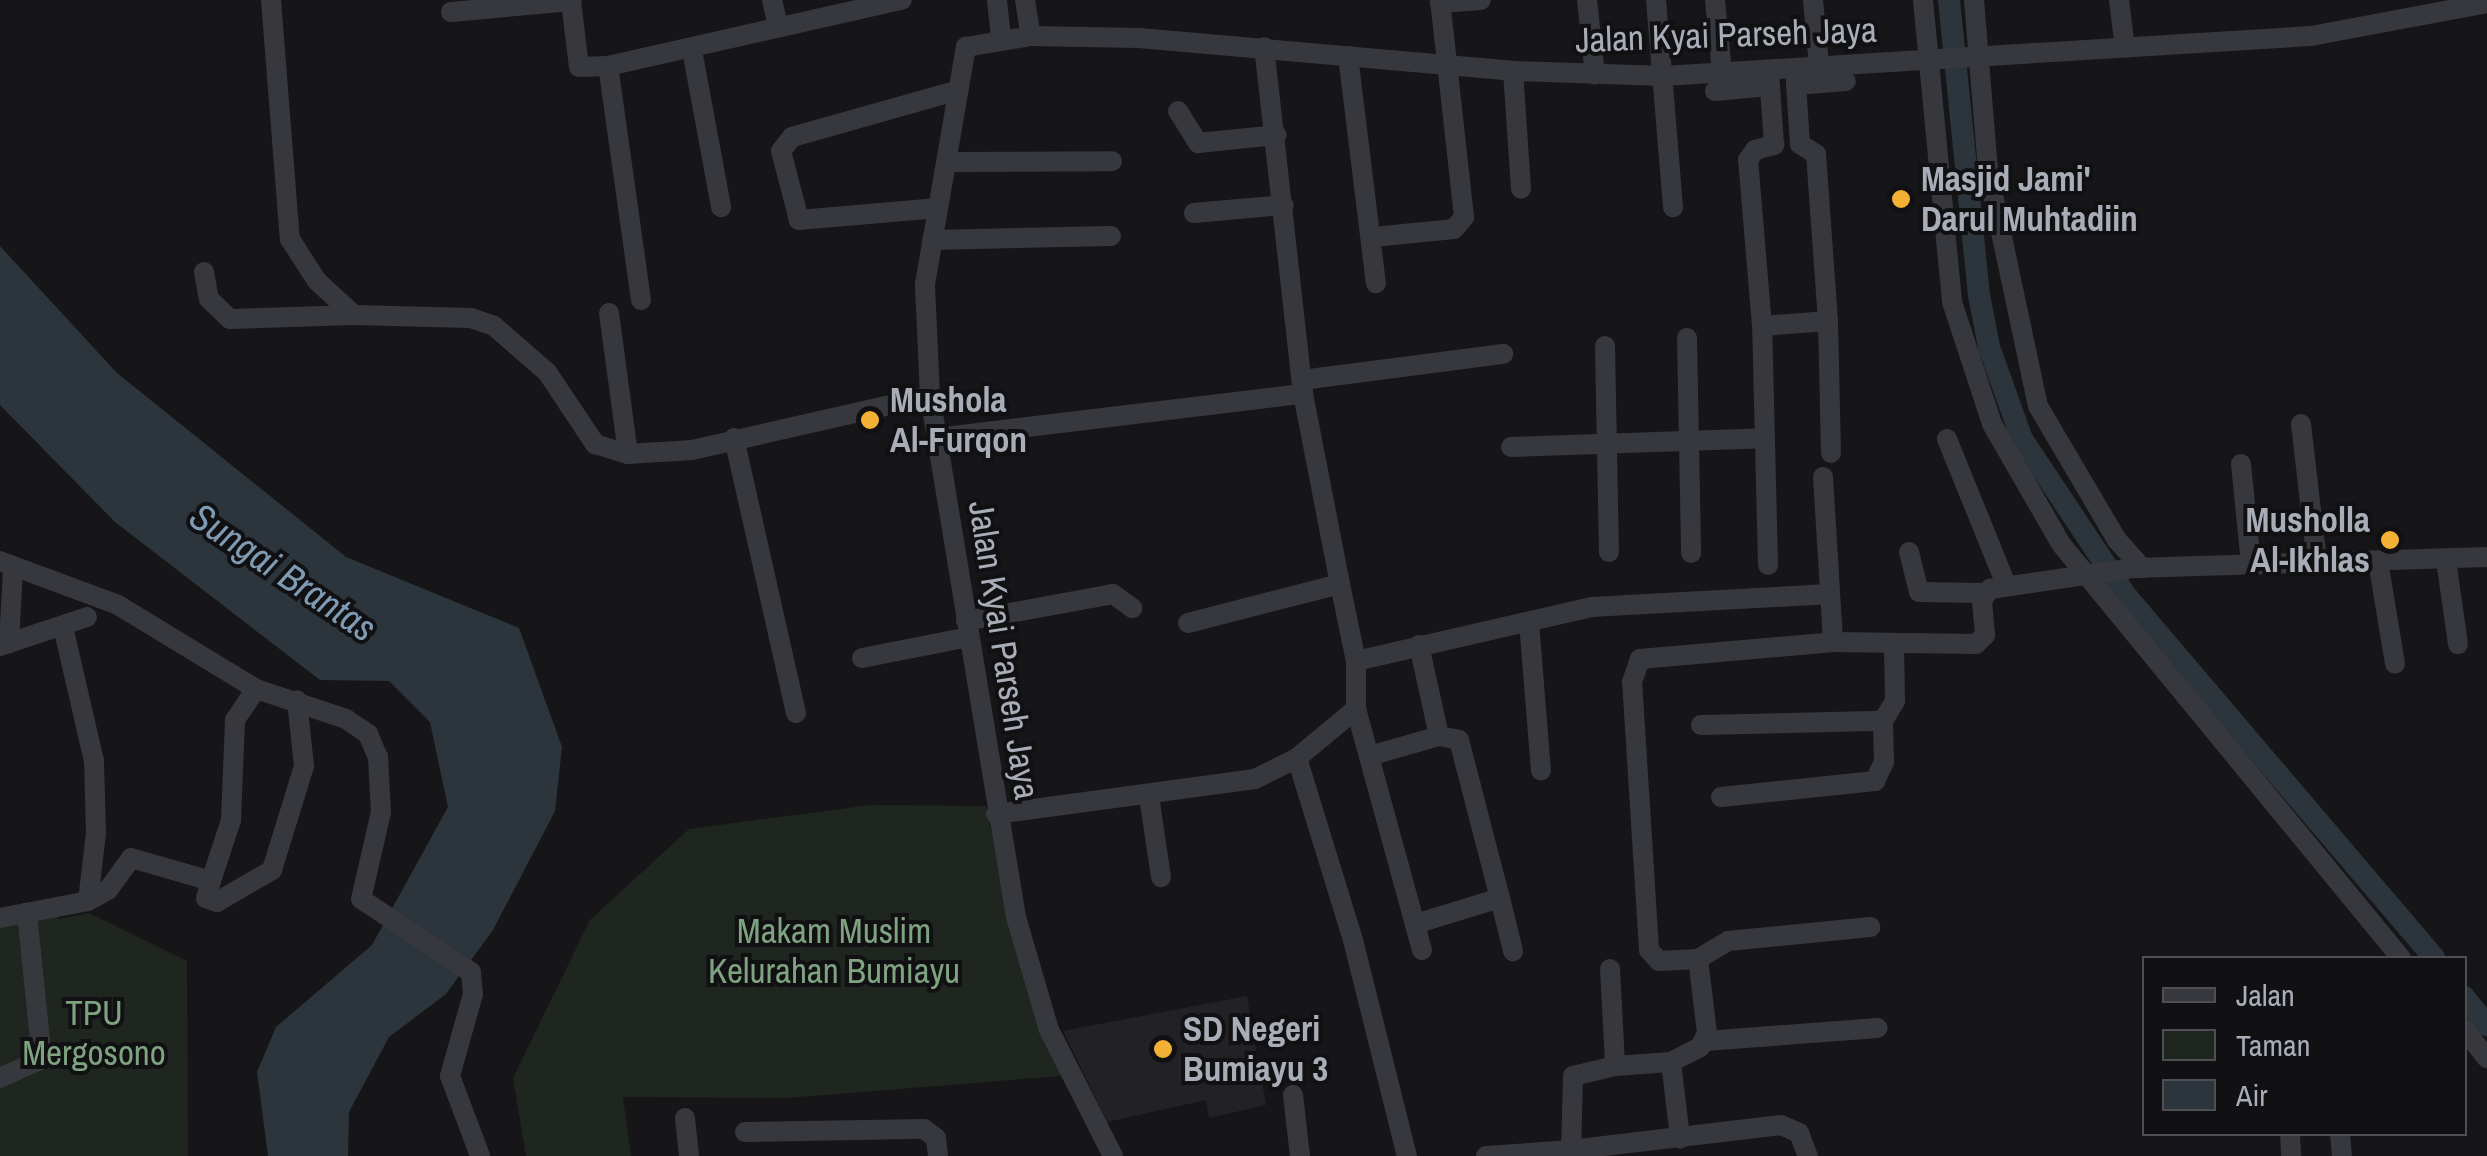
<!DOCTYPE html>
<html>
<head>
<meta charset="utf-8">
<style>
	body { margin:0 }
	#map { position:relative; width:2487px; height:1156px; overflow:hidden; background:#161618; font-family:"Archivo Narrow",sans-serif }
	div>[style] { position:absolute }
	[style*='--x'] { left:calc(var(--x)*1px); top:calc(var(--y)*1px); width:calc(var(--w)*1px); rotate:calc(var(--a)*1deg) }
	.built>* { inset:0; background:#222225 }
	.green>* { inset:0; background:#1e261f }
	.water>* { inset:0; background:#2c353c }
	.canal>* { height:22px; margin:-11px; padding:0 11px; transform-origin:11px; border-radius:11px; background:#2c353c }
	.minor>* { height:20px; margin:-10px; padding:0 10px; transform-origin:10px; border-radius:10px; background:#37383d }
	.dots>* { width:28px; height:28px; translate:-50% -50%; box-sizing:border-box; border:5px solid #111113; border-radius:50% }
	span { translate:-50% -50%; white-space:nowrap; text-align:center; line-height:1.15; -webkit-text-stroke:8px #111113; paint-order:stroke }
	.street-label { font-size:35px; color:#a8adb8 }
	.poi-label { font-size:35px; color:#a8adb8; font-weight:700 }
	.left { translate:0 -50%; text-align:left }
	.right { translate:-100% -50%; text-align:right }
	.park-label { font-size:35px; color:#7fa381 }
	.water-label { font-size:38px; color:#7f9bb3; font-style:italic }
	.legend { position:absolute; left:2142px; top:956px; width:325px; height:180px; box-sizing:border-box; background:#111113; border:2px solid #4d4f55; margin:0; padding:12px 18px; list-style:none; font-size:30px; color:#a8adb8 }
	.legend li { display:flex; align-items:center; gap:20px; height:50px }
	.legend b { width:50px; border:2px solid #4d4f55 }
</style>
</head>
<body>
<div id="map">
	<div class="built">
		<i style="clip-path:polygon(1247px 996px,1266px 1105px,1209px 1118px,1206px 1100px,1107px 1122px,1063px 1031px)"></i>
	</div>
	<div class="green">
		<i style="clip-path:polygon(871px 805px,986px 806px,1009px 918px,1061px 1076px,787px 1098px,623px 1097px,631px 1156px,526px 1156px,513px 1078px,590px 920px,689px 829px)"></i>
		<i style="clip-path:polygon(55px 911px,58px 919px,89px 913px,187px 961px,188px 1156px,0 1156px,0 926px)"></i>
	</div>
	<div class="water">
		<i style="clip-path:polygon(0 246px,117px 373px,346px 557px,519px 628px,562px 747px,555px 811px,493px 930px,446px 994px,389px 1037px,349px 1112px,348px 1156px,268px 1156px,257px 1072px,276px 1027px,372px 945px,448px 807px,430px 722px,389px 681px,320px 680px,115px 522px,0 405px)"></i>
	</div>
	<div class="canal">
		<i style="--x:1949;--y:0;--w:297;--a:84.2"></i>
		<i style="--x:1979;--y:295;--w:53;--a:79.1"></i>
		<i style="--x:1989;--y:347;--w:98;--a:70.3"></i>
		<i style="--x:2022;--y:439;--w:190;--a:56.4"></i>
		<i style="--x:2127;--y:597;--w:474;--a:49.6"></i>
		<i style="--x:2464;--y:997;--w:36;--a:51"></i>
	</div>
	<div class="minor">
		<i style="--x:271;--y:0;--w:240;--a:85.5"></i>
		<i style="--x:290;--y:239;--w:50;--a:57.3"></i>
		<i style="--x:317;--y:281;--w:50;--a:42.6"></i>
		<i style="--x:354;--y:315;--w:117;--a:1.5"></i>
		<i style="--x:471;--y:318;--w:24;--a:19"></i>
		<i style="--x:494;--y:326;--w:70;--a:41"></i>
		<i style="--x:547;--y:372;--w:87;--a:56.3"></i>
		<i style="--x:595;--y:444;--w:34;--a:17"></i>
		<i style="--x:628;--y:454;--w:64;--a:-3.6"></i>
		<i style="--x:692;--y:450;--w:244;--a:-12.8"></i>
		<i style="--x:772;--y:0;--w:28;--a:77"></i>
		<i style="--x:997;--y:0;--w:39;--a:84"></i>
		<i style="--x:1025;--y:0;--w:36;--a:81"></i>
		<i style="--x:1587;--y:0;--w:75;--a:83.9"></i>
		<i style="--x:1656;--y:0;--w:208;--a:85.3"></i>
		<i style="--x:1715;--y:0;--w:71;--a:84.4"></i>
		<i style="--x:1813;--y:0;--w:66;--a:84.8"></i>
		<i style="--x:1923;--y:0;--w:303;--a:84.5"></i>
		<i style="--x:1952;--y:302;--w:128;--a:71.8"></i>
		<i style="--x:1992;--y:424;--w:138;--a:60.1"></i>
		<i style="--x:2061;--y:544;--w:536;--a:50.61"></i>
		<i style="--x:1974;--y:0;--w:172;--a:85.3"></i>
		<i style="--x:1988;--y:171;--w:240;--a:78"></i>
		<i style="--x:2038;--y:406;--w:156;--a:59.5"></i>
		<i style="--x:2117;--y:540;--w:38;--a:48"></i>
		<i style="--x:2119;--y:0;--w:48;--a:82.9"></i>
		<i style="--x:1440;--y:3;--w:41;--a:-4.2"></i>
		<i style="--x:451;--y:12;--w:121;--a:-5.2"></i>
		<i style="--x:571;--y:1;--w:66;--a:83.1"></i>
		<i style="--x:579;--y:67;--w:29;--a:-2"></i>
		<i style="--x:692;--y:50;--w:160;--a:79.5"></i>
		<i style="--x:1348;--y:56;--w:229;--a:83"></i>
		<i style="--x:1513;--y:71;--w:118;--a:86.1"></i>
		<i style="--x:1796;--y:85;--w:50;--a:-4.6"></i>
		<i style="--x:1715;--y:91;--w:55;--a:-5.2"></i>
		<i style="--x:1178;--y:111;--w:38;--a:58"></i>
		<i style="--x:1198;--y:143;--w:79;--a:-5.8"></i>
		<i style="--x:947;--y:162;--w:165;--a:-0.3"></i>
		<i style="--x:938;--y:208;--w:140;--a:175.1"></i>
		<i style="--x:799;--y:220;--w:71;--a:-104.6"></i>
		<i style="--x:781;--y:151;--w:18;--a:-52"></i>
		<i style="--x:792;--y:137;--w:170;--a:-15.7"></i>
		<i style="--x:1194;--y:213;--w:90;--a:-5.1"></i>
		<i style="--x:1374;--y:237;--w:80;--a:-5.7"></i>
		<i style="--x:1454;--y:229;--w:16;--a:-50"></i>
		<i style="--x:1464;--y:217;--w:218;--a:-96.3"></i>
		<i style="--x:932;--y:240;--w:179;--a:-1.3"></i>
		<i style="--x:204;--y:272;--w:27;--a:80"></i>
		<i style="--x:209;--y:299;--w:29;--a:44"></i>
		<i style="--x:230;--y:319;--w:124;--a:-1.8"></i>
		<i style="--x:641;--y:300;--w:236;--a:-98"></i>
		<i style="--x:608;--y:66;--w:301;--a:-12.7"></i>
		<i style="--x:609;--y:313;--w:142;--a:82.3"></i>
		<i style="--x:1828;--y:321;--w:132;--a:88.7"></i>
		<i style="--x:1762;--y:326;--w:66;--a:-4.3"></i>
		<i style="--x:1828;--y:321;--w:167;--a:-94.1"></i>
		<i style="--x:1816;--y:154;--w:19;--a:-148"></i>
		<i style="--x:1800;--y:144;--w:76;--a:-93.8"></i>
		<i style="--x:1687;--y:338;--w:215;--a:88.9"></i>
		<i style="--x:1605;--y:346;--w:206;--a:88.9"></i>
		<i style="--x:1302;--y:380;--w:203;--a:-7.4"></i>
		<i style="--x:2301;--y:424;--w:140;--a:83.4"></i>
		<i style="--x:734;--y:438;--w:282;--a:77.3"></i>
		<i style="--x:937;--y:438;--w:369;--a:-6.9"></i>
		<i style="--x:1947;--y:439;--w:157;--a:67.9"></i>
		<i style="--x:1511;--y:447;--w:254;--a:-2"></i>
		<i style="--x:2241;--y:464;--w:101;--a:84.3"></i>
		<i style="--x:1823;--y:477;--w:165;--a:86.5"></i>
		<i style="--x:1909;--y:552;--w:41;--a:76"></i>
		<i style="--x:1919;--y:592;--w:66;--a:0.9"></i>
		<i style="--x:2446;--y:560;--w:85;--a:81.9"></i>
		<i style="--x:0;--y:561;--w:126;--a:20.4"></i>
		<i style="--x:118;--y:605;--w:162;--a:31.3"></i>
		<i style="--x:256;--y:689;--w:95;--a:18.4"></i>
		<i style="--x:346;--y:719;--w:27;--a:34"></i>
		<i style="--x:368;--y:734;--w:25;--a:67"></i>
		<i style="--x:378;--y:757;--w:55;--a:86.9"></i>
		<i style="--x:381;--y:812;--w:89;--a:102.9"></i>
		<i style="--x:361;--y:899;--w:132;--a:33.6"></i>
		<i style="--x:471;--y:972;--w:22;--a:85"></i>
		<i style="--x:473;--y:994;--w:85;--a:105.7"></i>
		<i style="--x:450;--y:1076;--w:85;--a:69.4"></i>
		<i style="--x:2378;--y:561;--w:104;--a:80.6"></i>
		<i style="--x:1768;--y:565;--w:239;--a:-91.4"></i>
		<i style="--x:1762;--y:326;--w:167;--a:-94.8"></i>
		<i style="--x:1748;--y:160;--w:12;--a:-55"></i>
		<i style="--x:1755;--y:150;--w:20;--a:-15"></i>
		<i style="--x:1774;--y:145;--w:74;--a:-93.9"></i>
		<i style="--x:1340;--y:584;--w:79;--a:78.3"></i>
		<i style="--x:1356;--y:661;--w:48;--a:90"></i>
		<i style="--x:966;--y:621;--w:149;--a:-10.4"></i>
		<i style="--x:1113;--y:594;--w:24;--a:36"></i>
		<i style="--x:1529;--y:622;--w:149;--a:85.4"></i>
		<i style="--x:1188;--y:623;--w:157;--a:-14.4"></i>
		<i style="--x:1340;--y:584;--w:194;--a:-101"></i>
		<i style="--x:1303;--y:394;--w:349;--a:-96.4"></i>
		<i style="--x:9;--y:643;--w:82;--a:-18.4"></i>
		<i style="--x:1419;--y:645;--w:93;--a:77.6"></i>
		<i style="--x:0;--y:646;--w:9;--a:-18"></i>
		<i style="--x:9;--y:643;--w:74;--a:-86.9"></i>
		<i style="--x:862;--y:658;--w:109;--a:-11.1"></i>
		<i style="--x:1356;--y:661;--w:241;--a:-12.9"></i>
		<i style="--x:1591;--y:607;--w:239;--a:-3.1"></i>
		<i style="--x:1701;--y:725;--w:182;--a:-1.3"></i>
		<i style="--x:1883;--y:721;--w:23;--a:-59"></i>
		<i style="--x:1895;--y:701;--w:56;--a:-91"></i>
		<i style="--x:1369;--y:756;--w:73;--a:-15.9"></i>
		<i style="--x:1439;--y:736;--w:20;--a:11"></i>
		<i style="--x:1459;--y:740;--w:163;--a:75.5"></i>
		<i style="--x:1297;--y:758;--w:190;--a:72.9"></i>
		<i style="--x:1353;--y:940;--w:223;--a:76"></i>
		<i style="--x:1149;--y:796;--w:82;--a:81.6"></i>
		<i style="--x:1721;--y:797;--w:155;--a:-5.9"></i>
		<i style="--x:1875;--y:781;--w:21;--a:-65"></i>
		<i style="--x:1884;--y:762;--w:41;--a:-91.4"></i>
		<i style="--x:996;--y:814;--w:261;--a:-7.7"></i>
		<i style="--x:1255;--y:779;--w:47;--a:-26.6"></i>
		<i style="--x:1297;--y:758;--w:77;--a:-39.7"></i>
		<i style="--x:1356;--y:709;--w:250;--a:74.7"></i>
		<i style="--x:211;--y:881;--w:18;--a:106"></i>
		<i style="--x:206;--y:898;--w:12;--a:20"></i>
		<i style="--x:217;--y:902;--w:64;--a:-30.2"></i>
		<i style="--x:272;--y:870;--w:109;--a:-72.9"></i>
		<i style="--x:304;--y:766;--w:66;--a:-96.1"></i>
		<i style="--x:88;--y:901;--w:23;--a:-29"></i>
		<i style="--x:108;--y:890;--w:39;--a:-54"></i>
		<i style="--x:131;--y:858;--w:83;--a:16"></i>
		<i style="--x:211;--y:881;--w:64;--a:-71.8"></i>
		<i style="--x:231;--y:820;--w:100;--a:-87.7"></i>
		<i style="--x:235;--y:720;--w:37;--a:-56"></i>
		<i style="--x:0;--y:918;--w:90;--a:-10.9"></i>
		<i style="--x:88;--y:901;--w:68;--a:-83.3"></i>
		<i style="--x:96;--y:833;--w:72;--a:-91.6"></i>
		<i style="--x:94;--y:761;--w:138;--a:-103"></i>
		<i style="--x:1415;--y:924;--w:89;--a:-17"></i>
		<i style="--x:1500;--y:898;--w:55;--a:76.2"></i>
		<i style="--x:1698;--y:959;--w:35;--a:-31"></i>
		<i style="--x:1728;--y:941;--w:143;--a:-5.6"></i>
		<i style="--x:1610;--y:969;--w:97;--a:87"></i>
		<i style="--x:1615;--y:1066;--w:43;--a:166.6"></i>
		<i style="--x:1573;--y:1076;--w:74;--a:91.5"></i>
		<i style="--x:1571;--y:1150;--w:211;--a:-6.8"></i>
		<i style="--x:1781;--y:1125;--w:20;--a:24"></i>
		<i style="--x:1799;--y:1133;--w:25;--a:69"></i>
		<i style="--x:2464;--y:1029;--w:37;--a:52"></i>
		<i style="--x:1705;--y:1041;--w:173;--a:-4.3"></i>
		<i style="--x:1671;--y:1062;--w:33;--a:-27"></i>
		<i style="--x:1700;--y:1047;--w:16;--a:-63"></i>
		<i style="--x:1707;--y:1033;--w:75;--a:-96.9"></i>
		<i style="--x:1698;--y:959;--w:39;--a:177"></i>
		<i style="--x:1659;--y:961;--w:15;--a:-132"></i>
		<i style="--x:1649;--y:950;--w:269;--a:-93.6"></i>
		<i style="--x:1632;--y:682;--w:24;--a:-71"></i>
		<i style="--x:1640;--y:659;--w:194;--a:-5"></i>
		<i style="--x:1833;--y:642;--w:143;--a:0.8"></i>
		<i style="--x:1976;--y:644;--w:13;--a:-45"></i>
		<i style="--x:1985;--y:635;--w:35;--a:-95"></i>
		<i style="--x:1982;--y:600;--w:14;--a:-54"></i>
		<i style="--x:1990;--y:589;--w:146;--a:-8.3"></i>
		<i style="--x:2134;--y:568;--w:353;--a:-1.8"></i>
		<i style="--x:1615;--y:1066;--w:56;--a:-4.1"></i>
		<i style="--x:1671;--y:1062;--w:77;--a:83.2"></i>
		<i style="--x:0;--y:1078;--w:46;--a:-24.3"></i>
		<i style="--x:42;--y:1059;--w:147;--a:-95.9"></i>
		<i style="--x:1293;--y:1095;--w:61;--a:83.5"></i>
		<i style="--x:685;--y:1118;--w:38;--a:84"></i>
		<i style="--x:745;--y:1132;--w:179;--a:-1"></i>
		<i style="--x:924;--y:1129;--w:15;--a:37"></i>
		<i style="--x:936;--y:1138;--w:18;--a:84"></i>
		<i style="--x:2290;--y:1134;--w:22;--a:87"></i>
		<i style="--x:2340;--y:1134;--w:22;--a:85"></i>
		<i style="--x:1113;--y:1156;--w:141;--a:-116.9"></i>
		<i style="--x:1049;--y:1030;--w:118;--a:-106.3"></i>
		<i style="--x:1016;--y:917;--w:528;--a:-99.37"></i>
		<i style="--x:930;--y:396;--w:112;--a:-92.6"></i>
		<i style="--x:925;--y:284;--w:241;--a:-80.2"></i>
		<i style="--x:966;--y:47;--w:66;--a:-9.6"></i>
		<i style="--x:1031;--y:36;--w:108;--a:1.1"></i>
		<i style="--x:1139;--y:38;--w:375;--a:5"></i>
		<i style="--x:1513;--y:71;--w:151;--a:1.9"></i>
		<i style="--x:1664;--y:76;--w:648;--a:-3.54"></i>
		<i style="--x:2311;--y:36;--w:179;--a:-10.6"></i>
		<i style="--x:1486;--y:1156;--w:85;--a:-4"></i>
	</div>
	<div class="dots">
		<i style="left:1901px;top:199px;background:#f2b134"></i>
		<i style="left:870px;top:420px;background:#f2b134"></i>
		<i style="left:2390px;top:540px;background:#f2b134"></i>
		<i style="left:1163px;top:1049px;background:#f2b134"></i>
	</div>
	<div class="street-label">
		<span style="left:1726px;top:35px;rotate:-2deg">Jalan Kyai Parseh Jaya</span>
		<span style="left:1004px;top:650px;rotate:81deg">Jalan Kyai Parseh Jaya</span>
	</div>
	<div class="poi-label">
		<span class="left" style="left:1921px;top:199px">Masjid Jami'<br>Darul Muhtadiin</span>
		<span class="left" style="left:890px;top:420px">Mushola<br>Al-Furqon</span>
		<span class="right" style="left:2370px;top:540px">Musholla<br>Al-Ikhlas</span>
		<span class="left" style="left:1183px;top:1049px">SD Negeri<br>Bumiayu 3</span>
	</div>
	<div class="park-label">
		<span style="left:834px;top:951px">Makam Muslim<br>Kelurahan Bumiayu</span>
		<span style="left:94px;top:1033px">TPU<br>Mergosono</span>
	</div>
	<div class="water-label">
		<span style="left:283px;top:572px;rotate:34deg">Sungai Brantas</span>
	</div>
	<ul class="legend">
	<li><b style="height:12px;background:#37383d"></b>Jalan</li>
	<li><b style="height:28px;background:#1e261f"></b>Taman</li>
	<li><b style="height:28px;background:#2c353c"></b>Air</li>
	</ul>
</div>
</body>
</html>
